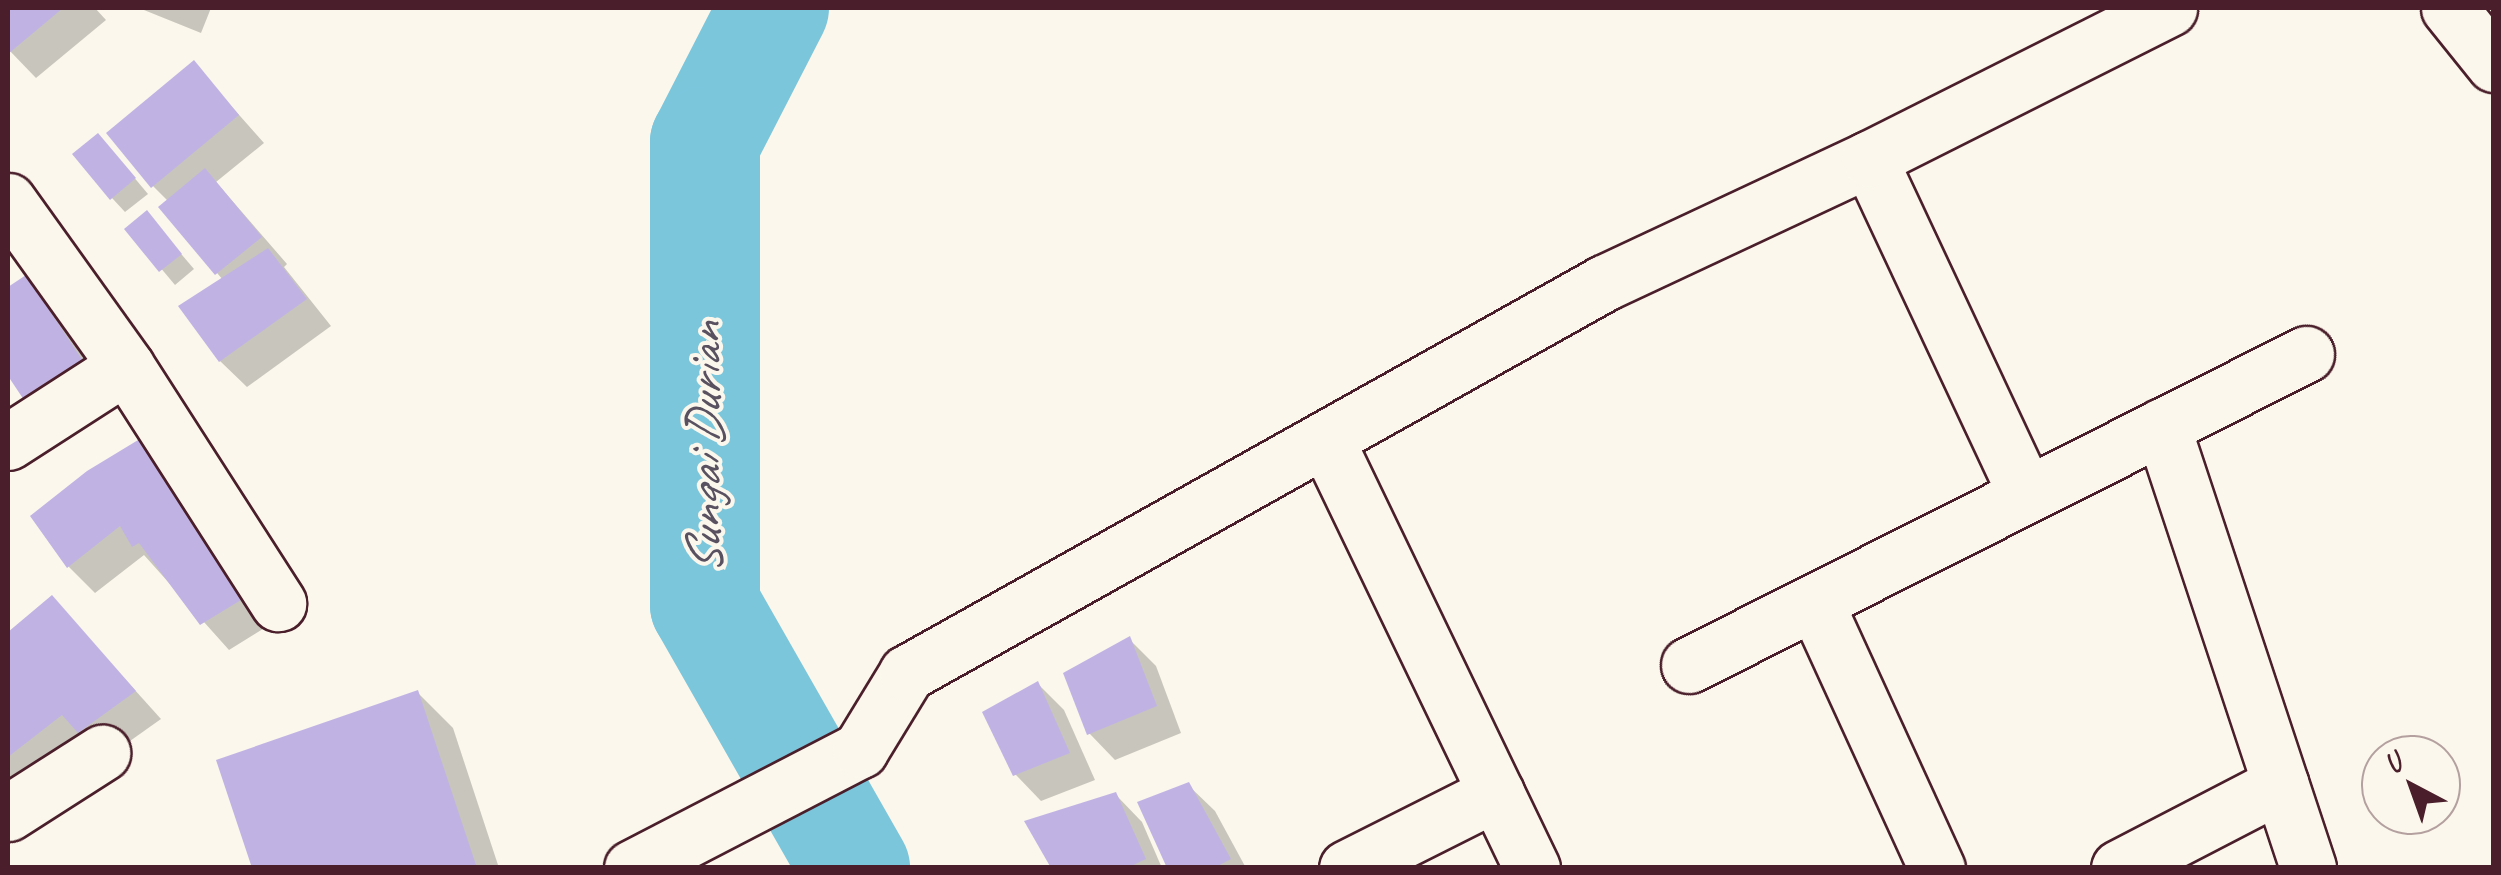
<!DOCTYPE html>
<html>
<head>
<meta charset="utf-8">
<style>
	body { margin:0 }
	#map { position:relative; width:2501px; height:875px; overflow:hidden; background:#fbf7ec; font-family:Caveat,sans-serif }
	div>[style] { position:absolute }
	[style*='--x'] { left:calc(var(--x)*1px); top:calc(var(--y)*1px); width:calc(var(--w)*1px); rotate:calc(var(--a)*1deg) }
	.shadow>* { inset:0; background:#0003 }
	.river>* { height:110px; margin:-55px; padding:0 55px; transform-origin:55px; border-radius:55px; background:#7cc6dc }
	.building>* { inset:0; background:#c0b3e4 }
	.roads { filter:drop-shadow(2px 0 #4a1f2b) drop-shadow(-2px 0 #4a1f2b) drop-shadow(0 2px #4a1f2b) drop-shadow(0 -2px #4a1f2b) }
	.minor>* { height:55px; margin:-27.5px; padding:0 27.5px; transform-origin:27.5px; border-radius:27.5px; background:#fbf7ec }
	span { translate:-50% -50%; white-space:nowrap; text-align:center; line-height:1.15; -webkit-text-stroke:8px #fbf7ec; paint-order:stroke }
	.water-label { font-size:52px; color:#595160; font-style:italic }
	.frame { position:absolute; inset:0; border:10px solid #4a1f2b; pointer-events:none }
	.north { position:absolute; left:2361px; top:735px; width:100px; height:100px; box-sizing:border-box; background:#fbf7ec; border:2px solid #b4a19f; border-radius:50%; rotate:319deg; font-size:28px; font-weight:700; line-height:40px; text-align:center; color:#4a1f2b }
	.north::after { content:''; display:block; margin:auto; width:35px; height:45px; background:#4a1f2b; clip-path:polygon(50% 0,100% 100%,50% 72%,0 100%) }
</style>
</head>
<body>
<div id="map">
	<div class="shadow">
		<i style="clip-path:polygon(8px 8px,95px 8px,106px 20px,36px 78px,8px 49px)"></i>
		<i style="clip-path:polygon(139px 8px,211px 8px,201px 33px)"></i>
		<i style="clip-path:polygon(194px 64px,264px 143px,216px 182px,287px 264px,284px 267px,331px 326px,247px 387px,220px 361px,223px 280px,161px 207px,168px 201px,153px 186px)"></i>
		<i style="clip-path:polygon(111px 150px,148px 194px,125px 212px,112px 198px)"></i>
		<i style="clip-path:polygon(147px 214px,194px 269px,175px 285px,128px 229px)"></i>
		<i style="clip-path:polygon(26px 278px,52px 305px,111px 394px,29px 404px,8px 371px,8px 290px)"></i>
		<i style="clip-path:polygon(33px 516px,204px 516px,279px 619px,229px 650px,144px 555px,95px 593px,69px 567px)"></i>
		<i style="clip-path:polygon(52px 598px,161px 719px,106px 758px,8px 801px,8px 636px)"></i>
		<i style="clip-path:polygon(1129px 639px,1156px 666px,1181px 733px,1115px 760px,1089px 733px)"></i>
		<i style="clip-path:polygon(1038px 684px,1064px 710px,1095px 780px,1041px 801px,1015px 774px)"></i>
		<i style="clip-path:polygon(418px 693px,453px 728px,499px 868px,255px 868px)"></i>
		<i style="clip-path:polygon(1188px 785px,1215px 811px,1246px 868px,1170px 868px)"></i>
		<i style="clip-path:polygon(1116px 795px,1142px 822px,1162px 868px,1053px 868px)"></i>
	</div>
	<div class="river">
		<i style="--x:774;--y:8;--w:151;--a:117.2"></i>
		<i style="--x:705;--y:142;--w:463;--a:90"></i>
		<i style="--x:705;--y:605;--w:303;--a:60.3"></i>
	</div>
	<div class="building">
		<i style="clip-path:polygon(8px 8px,63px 8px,8px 54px)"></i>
		<i style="clip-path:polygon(194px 60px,239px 115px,151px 188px,106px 133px)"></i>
		<i style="clip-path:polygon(98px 133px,136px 178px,110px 200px,72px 154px)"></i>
		<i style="clip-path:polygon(205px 168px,262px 237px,215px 275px,158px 207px)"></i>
		<i style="clip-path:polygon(147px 210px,182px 254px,159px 272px,124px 229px)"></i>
		<i style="clip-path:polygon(268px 248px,307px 299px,219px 362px,178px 306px)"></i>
		<i style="clip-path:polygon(26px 275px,87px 367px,28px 406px,8px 376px,8px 287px)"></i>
		<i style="clip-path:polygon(148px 434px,254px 592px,200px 625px,139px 543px,132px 547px,120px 526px,67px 568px,30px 516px,87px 471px)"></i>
		<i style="clip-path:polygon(52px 595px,136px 691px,78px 733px,62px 715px,8px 757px,8px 632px)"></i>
		<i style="clip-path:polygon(1130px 636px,1157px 706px,1087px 735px,1063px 673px)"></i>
		<i style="clip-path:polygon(1038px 681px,1070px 753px,1013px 776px,982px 712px)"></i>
		<i style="clip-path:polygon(418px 690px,477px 868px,252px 868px,216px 760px)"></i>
		<i style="clip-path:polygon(1189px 782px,1231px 859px,1214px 868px,1167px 868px,1137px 802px)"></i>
		<i style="clip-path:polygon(1116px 792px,1146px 859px,1127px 868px,1051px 868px,1024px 821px)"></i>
	</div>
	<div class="roads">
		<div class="minor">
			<i style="--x:2449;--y:8;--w:72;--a:51.2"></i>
			<i style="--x:1869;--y:159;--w:370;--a:64.9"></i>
			<i style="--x:8;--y:201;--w:203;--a:54.4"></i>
			<i style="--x:126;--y:366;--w:282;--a:57.3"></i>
			<i style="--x:2162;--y:426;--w:465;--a:71.7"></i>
			<i style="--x:8;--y:442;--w:140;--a:-32.8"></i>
			<i style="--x:1327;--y:442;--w:473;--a:64.3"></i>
			<i style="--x:1815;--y:602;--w:293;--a:65.4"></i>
			<i style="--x:1689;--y:665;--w:691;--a:-26.75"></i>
			<i style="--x:8;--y:813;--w:112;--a:-32.6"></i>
			<i style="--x:632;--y:868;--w:257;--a:-27.4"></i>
			<i style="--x:860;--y:750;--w:90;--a:-58.6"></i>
			<i style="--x:907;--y:673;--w:799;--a:-29.23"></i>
			<i style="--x:1604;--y:283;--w:293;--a:-25.1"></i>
			<i style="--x:1869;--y:159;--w:336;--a:-26.7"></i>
			<i style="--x:1347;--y:868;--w:167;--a:-26.7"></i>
			<i style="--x:2119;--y:868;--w:182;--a:-27.4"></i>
		</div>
	</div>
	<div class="water-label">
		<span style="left:705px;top:449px;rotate:-90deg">Sungai Durian</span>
	</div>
	<div class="frame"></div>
	<div class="north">U</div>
</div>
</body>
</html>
